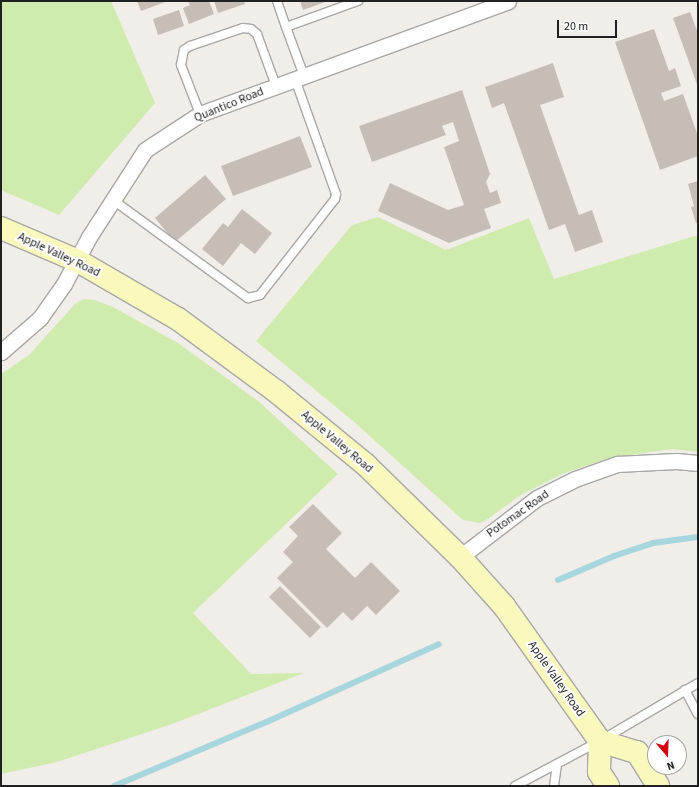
<!DOCTYPE html>
<html>
<head>
<meta charset="utf-8">
<style>
	body { margin:0 }
	#map { position:relative; width:699px; height:787px; overflow:hidden; background:#f1ede8; font-family:"Source Sans 3",sans-serif }
	div>[style] { position:absolute }
	[style*='--x'] { left:calc(var(--x)*1px); top:calc(var(--y)*1px); width:calc(var(--w)*1px); rotate:calc(var(--a)*1deg) }
	.grass>* { inset:0; background:#d0ebae }
	.stream>* { height:6px; margin:-3px; padding:0 3px; transform-origin:3px; border-radius:3px; background:#a8d6de }
	.building>* { inset:0; background:#c6bdb7 }
	.roads { filter:drop-shadow(1px 0 #a8a8a8) drop-shadow(-1px 0 #a8a8a8) drop-shadow(0 1px #a8a8a8) drop-shadow(0 -1px #a8a8a8) }
	.lane>* { height:8px; margin:-4px; padding:0 4px; transform-origin:4px; border-radius:4px; background:#fff }
	.street>* { height:15px; margin:-7.5px; padding:0 7.5px; transform-origin:7.5px; border-radius:7.5px; background:#fff }
	.secondary>* { height:22px; margin:-11px; padding:0 11px; transform-origin:11px; border-radius:11px; background:#faf9bd }
	span { translate:-50% -50%; white-space:nowrap; text-align:center; line-height:1.15; -webkit-text-stroke:4px #fff; paint-order:stroke }
	.street-label { font-size:12px; color:#212121 }
	.frame { position:absolute; inset:0; border:2px solid #212121; pointer-events:none }
	.north { position:absolute; left:647px; top:735px; width:40px; height:40px; box-sizing:border-box; background:#fff; border:1px solid #a6a6a6; border-radius:50%; rotate:161deg; font-size:11px; font-weight:700; line-height:16px; text-align:center; color:#212121 }
	.north::after { content:''; display:block; margin:auto; width:14px; height:18px; background:#d2000f; clip-path:polygon(50% 0,100% 100%,50% 72%,0 100%) }
	.scale { position:absolute; left:557px; top:20px; width:60px; height:18px; box-sizing:border-box; border:2px solid #212121; border-top:0; padding-left:5px; font-size:12px; line-height:14px; white-space:nowrap; color:#212121; -webkit-text-stroke:3px #fff; paint-order:stroke }
</style>
</head>
<body>
<div id="map">
	<div class="grass">
		<i style="clip-path:polygon(1px 1px,111px 1px,155px 103px,59px 215px,1px 190px)"></i>
		<i style="clip-path:polygon(378px 217px,446px 250px,529px 218px,554px 279px,698px 235px,698px 452px,672px 449px,609px 458px,562px 474px,519px 496px,488px 519px,480px 523px,463px 520px,353px 421px,256px 341px,352px 225px)"></i>
		<i style="clip-path:polygon(83px 299px,95px 300px,113px 307px,178px 343px,258px 401px,338px 474px,193px 613px,251px 674px,304px 673px,172px 724px,57px 762px,1px 774px,1px 374px,29px 355px,75px 304px)"></i>
	</div>
	<div class="stream">
		<i style="--x:558;--y:580;--w:61;--a:-23.2"></i>
		<i style="--x:614;--y:556;--w:41;--a:-18.4"></i>
		<i style="--x:653;--y:543;--w:45;--a:-7.6"></i>
		<i style="--x:114;--y:786;--w:170;--a:-22.8"></i>
		<i style="--x:271;--y:720;--w:184;--a:-24.3"></i>
	</div>
	<div class="building">
		<i style="clip-path:polygon(137px 1px,168px 1px,141px 11px)"></i>
		<i style="clip-path:polygon(188px 1px,209px 1px,214px 14px,189px 24px,183px 8px,190px 5px)"></i>
		<i style="clip-path:polygon(214px 1px,244px 1px,245px 4px,218px 13px)"></i>
		<i style="clip-path:polygon(300px 1px,328px 1px,303px 10px)"></i>
		<i style="clip-path:polygon(179px 10px,184px 26px,158px 35px,153px 19px)"></i>
		<i style="clip-path:polygon(690px 12px,698px 33px,698px 87px,673px 18px)"></i>
		<i style="clip-path:polygon(654px 29px,669px 71px,675px 68px,681px 86px,661px 93px,664px 101px,683px 94px,698px 136px,698px 156px,660px 170px,615px 42px)"></i>
		<i style="clip-path:polygon(553px 63px,564px 97px,540px 105px,579px 215px,592px 210px,603px 242px,575px 252px,565px 224px,549px 230px,504px 103px,492px 108px,485px 87px)"></i>
		<i style="clip-path:polygon(462px 90px,490px 174px,486px 182px,490px 193px,497px 190px,501px 203px,484px 209px,491px 228px,449px 243px,378px 211px,390px 183px,448px 210px,464px 205px,444px 147px,459px 141px,453px 122px,442px 126px,446px 135px,372px 162px,359px 126px)"></i>
		<i style="clip-path:polygon(300px 136px,312px 167px,233px 196px,221px 166px)"></i>
		<i style="clip-path:polygon(205px 175px,226px 199px,175px 242px,155px 218px)"></i>
		<i style="clip-path:polygon(698px 181px,698px 223px,696px 223px,691px 207px,694px 206px,688px 184px)"></i>
		<i style="clip-path:polygon(242px 209px,272px 233px,255px 254px,241px 243px,223px 266px,202px 249px,223px 223px,228px 227px)"></i>
		<i style="clip-path:polygon(313px 504px,342px 533px,326px 549px,355px 578px,371px 562px,400px 591px,376px 615px,367px 606px,352px 621px,343px 612px,327px 628px,277px 578px,293px 562px,283px 552px,298px 536px,289px 527px)"></i>
		<i style="clip-path:polygon(280px 586px,321px 627px,310px 638px,269px 597px)"></i>
	</div>
	<div class="roads">
		<div class="lane">
			<i style="--x:277;--y:1;--w:28;--a:71"></i>
			<i style="--x:304;--y:76;--w:52;--a:-110.2"></i>
			<i style="--x:286;--y:27;--w:77;--a:-19.9"></i>
			<i style="--x:200;--y:114;--w:53;--a:-111.2"></i>
			<i style="--x:181;--y:65;--w:15;--a:-79"></i>
			<i style="--x:184;--y:50;--w:7;--a:-34"></i>
			<i style="--x:190;--y:46;--w:56;--a:-18.8"></i>
			<i style="--x:243;--y:28;--w:8;--a:7"></i>
			<i style="--x:251;--y:29;--w:8;--a:40"></i>
			<i style="--x:257;--y:34;--w:55;--a:69.9"></i>
			<i style="--x:113;--y:200;--w:167;--a:36"></i>
			<i style="--x:248;--y:298;--w:12;--a:-14"></i>
			<i style="--x:260;--y:295;--w:122;--a:-52"></i>
			<i style="--x:335;--y:199;--w:5;--a:-79"></i>
			<i style="--x:336;--y:194;--w:122;--a:-109.6"></i>
			<i style="--x:685;--y:690;--w:27;--a:62"></i>
			<i style="--x:515;--y:786;--w:96;--a:-27.9"></i>
			<i style="--x:600;--y:741;--w:114;--a:-30.6"></i>
			<i style="--x:554;--y:786;--w:22;--a:-82"></i>
		</div>
		<div class="street">
			<i style="--x:1;--y:352;--w:52;--a:-41.1"></i>
			<i style="--x:40;--y:318;--w:42;--a:-54.8"></i>
			<i style="--x:64;--y:284;--w:53;--a:-62"></i>
			<i style="--x:89;--y:237;--w:103;--a:-57.2"></i>
			<i style="--x:145;--y:150;--w:66;--a:-33.2"></i>
			<i style="--x:200;--y:114;--w:328;--a:-20.1"></i>
			<i style="--x:460;--y:557;--w:97;--a:-37.5"></i>
			<i style="--x:537;--y:498;--w:42;--a:-26.6"></i>
			<i style="--x:575;--y:479;--w:45;--a:-19.7"></i>
			<i style="--x:617;--y:464;--w:59;--a:-2.9"></i>
			<i style="--x:676;--y:461;--w:22;--a:5"></i>
		</div>
		<div class="secondary">
			<i style="--x:1;--y:228;--w:84;--a:23.2"></i>
			<i style="--x:78;--y:261;--w:116;--a:30.1"></i>
			<i style="--x:178;--y:319;--w:123;--a:36.4"></i>
			<i style="--x:277;--y:392;--w:114;--a:39.3"></i>
			<i style="--x:365;--y:464;--w:133;--a:44.4"></i>
			<i style="--x:460;--y:557;--w:66;--a:48.1"></i>
			<i style="--x:504;--y:606;--w:166;--a:54.6"></i>
			<i style="--x:600;--y:741;--w:31;--a:92"></i>
			<i style="--x:599;--y:772;--w:17;--a:57"></i>
			<i style="--x:600;--y:741;--w:39;--a:17"></i>
			<i style="--x:637;--y:752;--w:40;--a:58"></i>
		</div>
	</div>
	<div class="street-label">
		<span style="left:229px;top:105px;rotate:-22deg">Quantico Road</span>
		<span style="left:59px;top:255px;rotate:25deg">Apple Valley Road</span>
		<span style="left:337px;top:442px;rotate:40deg">Apple Valley Road</span>
		<span style="left:518px;top:514px;rotate:-35deg">Potomac Road</span>
		<span style="left:556px;top:679px;rotate:55deg">Apple Valley Road</span>
	</div>
	<div class="frame"></div>
	<div class="north">N</div>
	<div class="scale">20 m</div>
</div>
</body>
</html>
